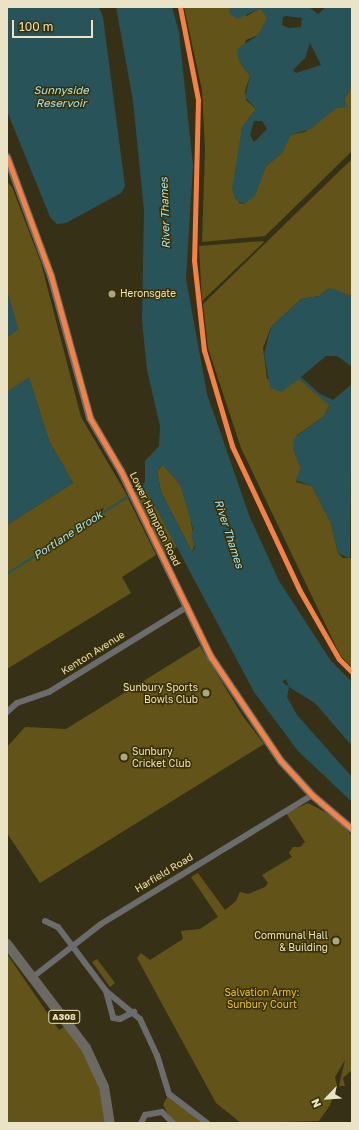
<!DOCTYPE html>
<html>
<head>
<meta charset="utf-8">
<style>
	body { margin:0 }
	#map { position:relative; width:359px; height:1130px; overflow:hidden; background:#363116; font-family:"Golos Text",sans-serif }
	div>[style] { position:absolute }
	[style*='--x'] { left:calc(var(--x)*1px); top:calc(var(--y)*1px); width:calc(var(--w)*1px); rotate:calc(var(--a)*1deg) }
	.green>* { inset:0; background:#625419 }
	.water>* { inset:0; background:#285359 }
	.stream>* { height:1.5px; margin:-0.75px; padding:0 0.75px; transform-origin:0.75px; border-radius:0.75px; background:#285359 }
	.minor>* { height:6px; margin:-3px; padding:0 3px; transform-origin:3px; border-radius:3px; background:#6a6c6e }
	.tertiary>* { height:8px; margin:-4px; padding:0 4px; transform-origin:4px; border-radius:4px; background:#6a6c6e }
	.trunk>* { height:10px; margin:-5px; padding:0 5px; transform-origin:5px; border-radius:5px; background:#6b6a62 }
	.cycleway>* { height:5px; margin:-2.5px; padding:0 2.5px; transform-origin:2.5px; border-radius:2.5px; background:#f48246 }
	.dots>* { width:11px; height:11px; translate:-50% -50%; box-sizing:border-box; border:2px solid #3a2f00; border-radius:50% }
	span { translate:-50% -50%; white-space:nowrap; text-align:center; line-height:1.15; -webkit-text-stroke:3px #3a2f00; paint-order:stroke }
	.shield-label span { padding:1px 3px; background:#3a2f00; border:1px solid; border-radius:3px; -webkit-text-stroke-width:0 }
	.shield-label { font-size:9px; color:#ebe3c5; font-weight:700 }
	.poi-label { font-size:10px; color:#ebe3c5 }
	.left { translate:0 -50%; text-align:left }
	.right { translate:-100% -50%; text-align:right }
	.street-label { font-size:10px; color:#ebe3c5 }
	.park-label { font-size:10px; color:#e9c51f }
	.water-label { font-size:11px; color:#a7e5f5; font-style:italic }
	.frame { position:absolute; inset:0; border:8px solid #ebe3c5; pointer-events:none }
	.north { position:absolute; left:307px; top:1078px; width:40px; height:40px; -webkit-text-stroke:3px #3a2f00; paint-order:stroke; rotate:245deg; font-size:11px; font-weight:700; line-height:16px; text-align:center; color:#ebe3c5 }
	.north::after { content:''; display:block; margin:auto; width:14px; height:18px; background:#ebe3c5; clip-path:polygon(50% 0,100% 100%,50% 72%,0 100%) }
	.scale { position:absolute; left:12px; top:20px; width:81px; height:18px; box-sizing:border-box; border:2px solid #ebe3c5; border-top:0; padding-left:5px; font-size:12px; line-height:14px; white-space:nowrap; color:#ebe3c5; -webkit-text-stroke:3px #3a2f00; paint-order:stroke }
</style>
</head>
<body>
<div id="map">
	<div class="green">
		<i style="clip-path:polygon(184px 7px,230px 7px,247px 16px,260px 8px,267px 14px,266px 24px,258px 35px,246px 40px,239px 61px,250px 76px,245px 91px,246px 100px,256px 109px,242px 127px,237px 164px,236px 199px,239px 198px,239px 203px,244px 204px,254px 196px,266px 166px,282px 153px,290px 135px,305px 132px,336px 108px,347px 106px,344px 100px,352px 85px,352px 151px,265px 236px,202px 242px,205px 150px,202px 90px)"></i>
		<i style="clip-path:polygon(352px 159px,352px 296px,328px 289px,319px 296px,301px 299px,271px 327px,263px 348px,267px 379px,299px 379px,330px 405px,323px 417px,296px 436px,301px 469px,296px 482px,312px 486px,331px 523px,338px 553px,343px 558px,352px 558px,352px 668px,340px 655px,241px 448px,208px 348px,203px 304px)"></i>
		<i style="clip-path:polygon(7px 182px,12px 187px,41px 263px,81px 417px,124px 490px,156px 555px,122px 577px,131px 593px,7px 669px,7px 525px,73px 483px,49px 441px,29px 378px,7px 392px,7px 337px,18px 329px,7px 291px)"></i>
		<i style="clip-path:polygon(263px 241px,264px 242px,202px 301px,199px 246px)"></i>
		<i style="clip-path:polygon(163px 465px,180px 484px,188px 507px,195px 543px,192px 552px,161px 492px,157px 471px)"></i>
		<i style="clip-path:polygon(141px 491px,147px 491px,177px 547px,165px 554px,136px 494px)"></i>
		<i style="clip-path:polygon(200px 646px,242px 715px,264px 744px,40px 883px,7px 833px,7px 747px,25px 727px,66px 729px)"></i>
		<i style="clip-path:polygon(308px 803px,336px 818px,352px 836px,352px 1070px,343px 1078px,345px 1086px,339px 1086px,345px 1060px,335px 1077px,337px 1086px,330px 1105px,319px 1121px,241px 1123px,216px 1103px,137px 958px,141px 953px,150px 960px,183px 939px,181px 931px,200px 929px,218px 917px,191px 877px,198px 873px,225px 910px,236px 901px,240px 892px,248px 894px,265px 887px,268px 883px,262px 875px,292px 857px,289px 853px,293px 847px,300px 847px,305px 842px,286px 813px)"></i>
		<i style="clip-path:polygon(7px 954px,59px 1030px,69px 1024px,86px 1048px,110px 1123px,7px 1123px)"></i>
		<i style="clip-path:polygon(97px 959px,115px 983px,110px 987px,92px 962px)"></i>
		<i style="clip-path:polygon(169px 1094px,207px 1123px,173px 1123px,163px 1105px)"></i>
	</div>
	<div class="water">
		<i style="clip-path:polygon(7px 7px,99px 7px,103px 17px,125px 186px,121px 193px,66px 223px,57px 224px,50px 217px,7px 111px)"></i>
		<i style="clip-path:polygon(evenodd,116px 7px,172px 7px,179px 32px,193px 166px,186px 279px,207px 394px,249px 515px,279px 581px,331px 661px,352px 682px,352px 746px,315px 703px,289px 687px,286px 679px,282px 682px,289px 687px,287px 697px,297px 715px,352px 777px,352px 802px,298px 751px,254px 692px,147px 491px,137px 494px,134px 490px,145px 482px,145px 461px,159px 446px,160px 426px,147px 370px,142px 321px,144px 210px,133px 101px,116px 7px,163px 465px,180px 484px,193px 529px,191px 536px,195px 548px,192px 552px,161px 492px,157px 471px,163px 465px)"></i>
		<i style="clip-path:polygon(evenodd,230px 7px,309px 7px,318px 14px,326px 7px,352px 7px,352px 85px,344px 100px,348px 107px,336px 108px,311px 129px,290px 135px,282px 153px,266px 166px,255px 196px,244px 204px,236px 200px,237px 197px,235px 199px,232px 189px,242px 127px,256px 109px,245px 97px,250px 76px,239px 61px,237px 49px,258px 35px,267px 18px,260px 8px,237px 19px,229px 13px,230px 7px,287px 16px,302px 18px,301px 27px,289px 28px,282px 25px,283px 17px,287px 16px,230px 7px,310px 43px,321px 65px,296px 73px,293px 70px,305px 58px,310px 43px,230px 7px,254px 121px,262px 121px,267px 129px,254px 142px,250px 135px,254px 121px)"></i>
		<i style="clip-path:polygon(330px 288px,352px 296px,352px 367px,337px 356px,326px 356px,301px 377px,320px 394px,333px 400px,352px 384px,350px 559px,338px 553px,331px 523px,312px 486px,295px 480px,301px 469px,293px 450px,294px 438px,323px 417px,330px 406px,299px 379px,282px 392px,270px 388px,264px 354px,271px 327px,301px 299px,319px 296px)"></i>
		<i style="clip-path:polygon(7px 291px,18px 329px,7px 337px)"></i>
		<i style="clip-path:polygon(29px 377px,49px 441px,73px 483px,7px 525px,7px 392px)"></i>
	</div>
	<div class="stream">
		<i style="--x:7;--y:574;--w:145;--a:-32.6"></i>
	</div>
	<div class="minor">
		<i style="--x:7;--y:712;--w:13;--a:-42"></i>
		<i style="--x:17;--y:703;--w:34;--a:-19"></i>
		<i style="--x:49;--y:692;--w:163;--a:-31.7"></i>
		<i style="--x:45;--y:921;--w:14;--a:25"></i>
		<i style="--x:58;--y:927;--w:80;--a:53.1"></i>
		<i style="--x:106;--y:991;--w:44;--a:39.5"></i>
		<i style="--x:140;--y:1019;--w:40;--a:65"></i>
		<i style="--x:157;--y:1055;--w:41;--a:72.9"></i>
		<i style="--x:169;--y:1094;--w:48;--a:37.3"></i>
		<i style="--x:33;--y:977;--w:86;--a:-37.9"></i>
		<i style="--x:101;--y:924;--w:247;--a:-31.4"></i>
		<i style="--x:106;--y:991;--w:28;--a:75"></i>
		<i style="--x:113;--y:1018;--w:7;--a:8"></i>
		<i style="--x:120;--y:1019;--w:16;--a:-27"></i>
		<i style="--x:141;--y:1123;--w:9;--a:-63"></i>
		<i style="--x:145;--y:1115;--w:17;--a:-10"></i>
		<i style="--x:162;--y:1112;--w:16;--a:45"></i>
	</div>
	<div class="tertiary">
		<i style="--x:7;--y:157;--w:127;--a:69.7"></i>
		<i style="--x:51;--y:276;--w:147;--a:74.6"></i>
		<i style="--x:90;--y:418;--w:61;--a:59.7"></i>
		<i style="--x:121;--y:471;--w:207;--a:64.2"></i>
		<i style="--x:211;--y:657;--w:125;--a:56.1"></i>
		<i style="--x:281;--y:761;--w:46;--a:47.6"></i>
		<i style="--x:312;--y:795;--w:52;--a:40.4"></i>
	</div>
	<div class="trunk">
		<i style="--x:7;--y:944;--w:131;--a:52.8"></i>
		<i style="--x:86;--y:1048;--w:43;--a:65.2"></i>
		<i style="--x:104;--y:1087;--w:36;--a:81"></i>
	</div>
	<div class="cycleway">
		<i style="--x:180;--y:7;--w:95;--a:79"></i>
		<i style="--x:198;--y:100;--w:160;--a:91.4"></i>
		<i style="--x:194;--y:260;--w:91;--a:83.7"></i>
		<i style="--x:204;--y:350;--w:100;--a:73.7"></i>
		<i style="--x:232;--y:446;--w:160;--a:64.9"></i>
		<i style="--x:300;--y:591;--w:78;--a:60.2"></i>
		<i style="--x:339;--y:659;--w:18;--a:45"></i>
		<i style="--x:7;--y:157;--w:127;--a:69.7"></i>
		<i style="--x:51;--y:276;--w:147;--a:74.6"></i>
		<i style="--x:90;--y:418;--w:61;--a:59.7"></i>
		<i style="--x:121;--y:471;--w:207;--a:64.2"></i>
		<i style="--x:211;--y:657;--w:125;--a:56.1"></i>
		<i style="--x:281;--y:761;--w:46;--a:47.6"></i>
		<i style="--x:312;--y:795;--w:52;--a:40.4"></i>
	</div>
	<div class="dots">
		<i style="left:112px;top:294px;background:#aca588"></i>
		<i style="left:206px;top:693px;background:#aca588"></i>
		<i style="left:124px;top:757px;background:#aca588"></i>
		<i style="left:336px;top:941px;background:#aca588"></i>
	</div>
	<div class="shield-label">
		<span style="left:64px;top:1017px">A308</span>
	</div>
	<div class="poi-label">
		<span class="left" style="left:120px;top:294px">Heronsgate</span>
		<span class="right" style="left:198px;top:693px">Sunbury Sports<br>Bowls Club</span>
		<span class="left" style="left:132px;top:757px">Sunbury<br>Cricket Club</span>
		<span class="right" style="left:328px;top:941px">Communal Hall<br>&amp; Building</span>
	</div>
	<div class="street-label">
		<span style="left:155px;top:519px;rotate:64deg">Lower Hampton Road</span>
		<span style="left:93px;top:653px;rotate:-32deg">Kenton Avenue</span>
		<span style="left:164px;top:873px;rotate:-31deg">Harfield Road</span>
	</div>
	<div class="park-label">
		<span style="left:262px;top:998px">Salvation Army:<br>Sunbury Court</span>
	</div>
	<div class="water-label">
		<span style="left:61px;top:97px">Sunnyside<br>Reservoir</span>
		<span style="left:165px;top:213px;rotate:-92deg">River Thames</span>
		<span style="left:229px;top:534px;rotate:72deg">River Thames</span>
		<span style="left:68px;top:535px;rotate:-33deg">Portlane Brook</span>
	</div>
	<div class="frame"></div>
	<div class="north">N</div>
	<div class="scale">100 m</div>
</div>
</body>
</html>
